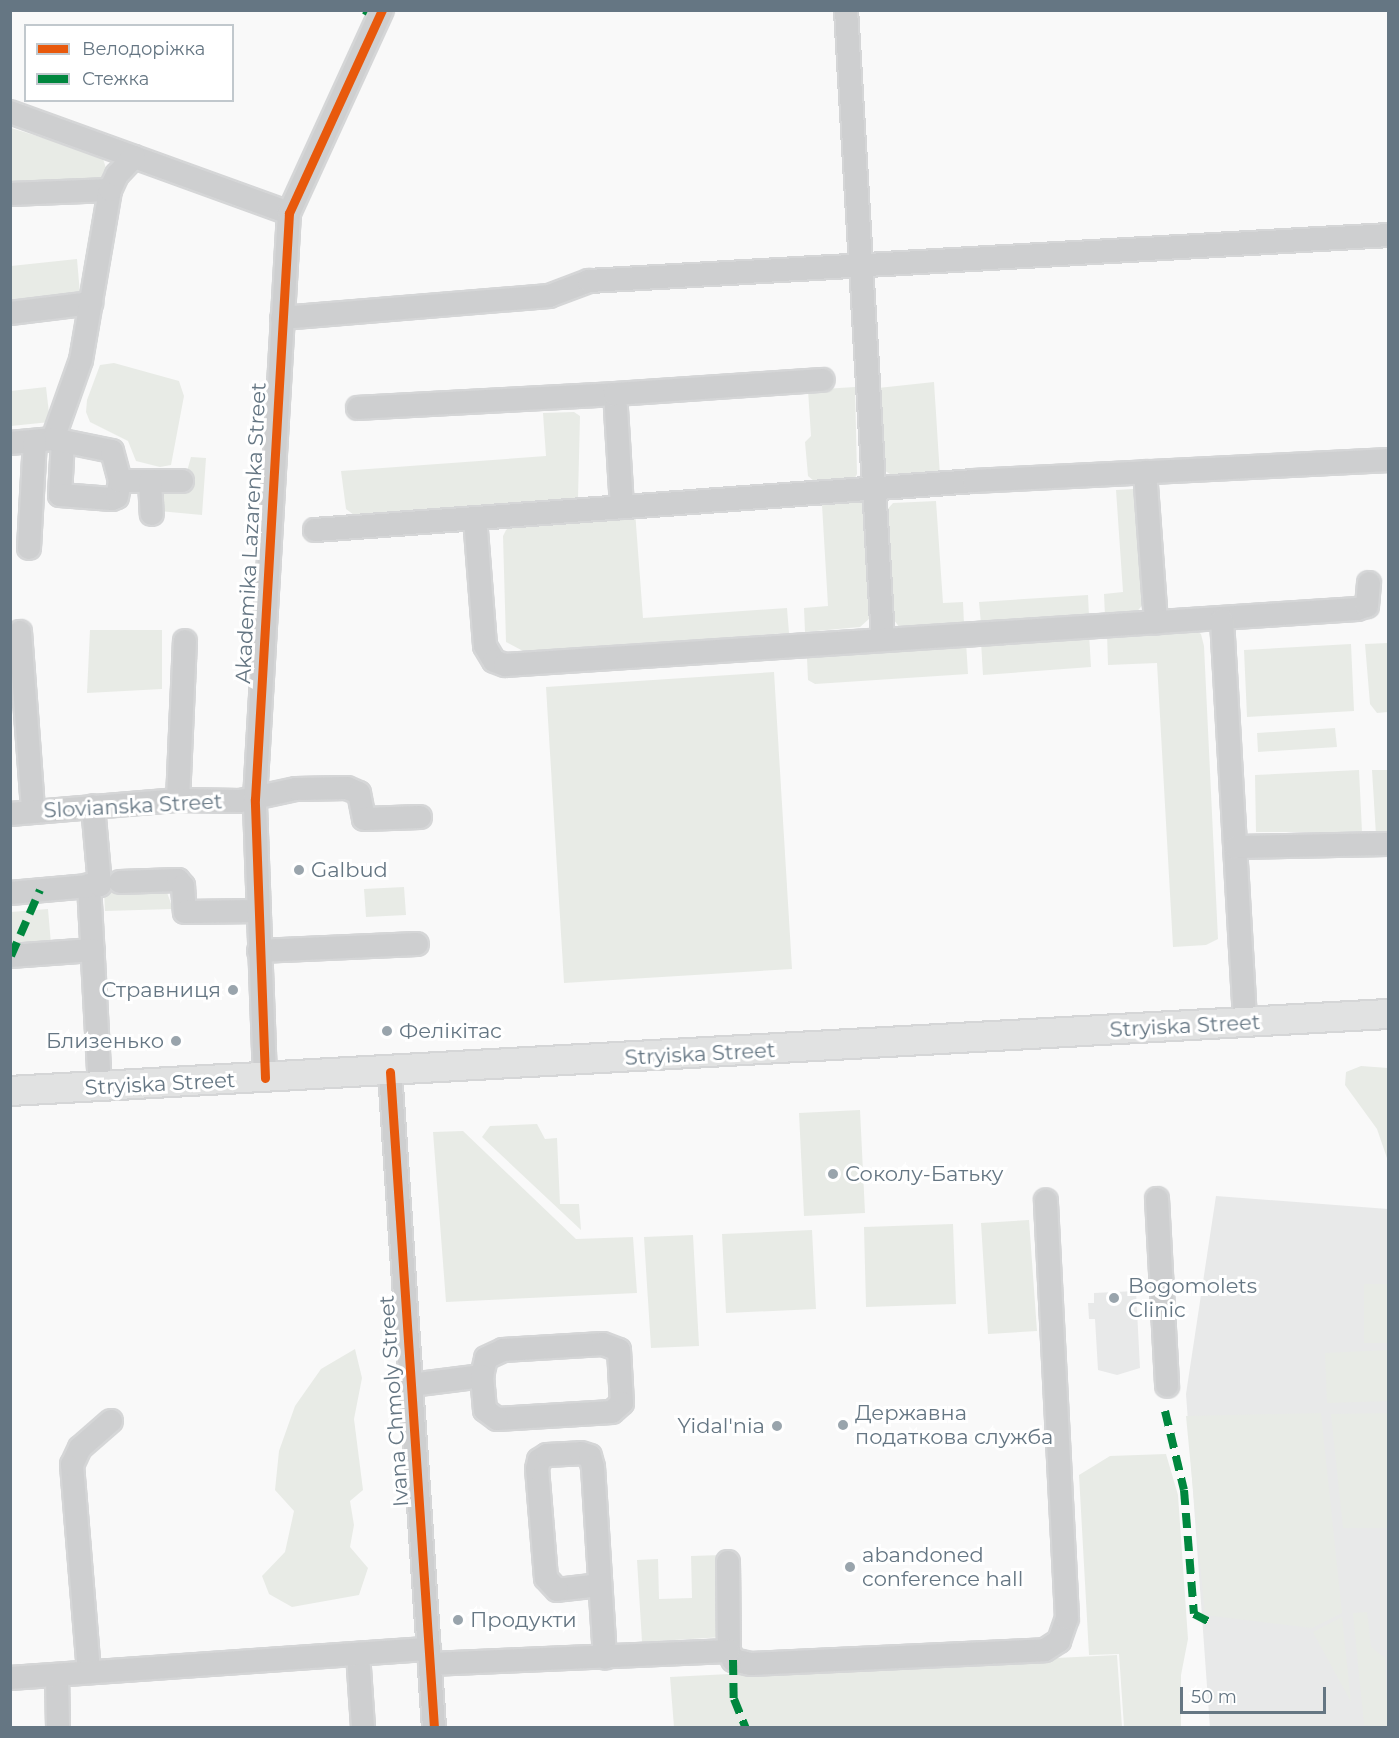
<!DOCTYPE html>
<html>
<head>
<meta charset="utf-8">
<style>
	body { margin:0 }
	#map { position:relative; width:1399px; height:1738px; overflow:hidden; background:#f9f9f9; font-family:Montserrat,sans-serif }
	div>[style] { position:absolute }
	[style*='--x'] { left:calc(var(--x)*1px); top:calc(var(--y)*1px); width:calc(var(--w)*1px); rotate:calc(var(--a)*1deg) }
	.built>* { inset:0; background:#e8e9e9 }
	.green>* { inset:0; background:#e8ebe6 }
	.roads { filter:drop-shadow(2px 0 #d5d6d7) drop-shadow(-2px 0 #d5d6d7) drop-shadow(0 2px #d5d6d7) drop-shadow(0 -2px #d5d6d7) }
	.minor>* { height:22px; margin:-11px; padding:0 11px; transform-origin:11px; border-radius:11px; background:#cecfd0 }
	.major>* { height:28px; margin:-14px; padding:0 14px; transform-origin:14px; border-radius:14px; background:#e1e2e2 }
	.quiet>* { height:8px; margin-top:-4px; transform-origin:0; background:repeating-linear-gradient(90deg,#00873e 0 15px,transparent 0 23px) }
	.cycleway>* { height:9px; margin:-4.5px; padding:0 4.5px; transform-origin:4.5px; border-radius:4.5px; background:#e8590c }
	.dots>* { width:16px; height:16px; translate:-50% -50%; box-sizing:border-box; border:3px solid #fff; border-radius:50% }
	span { translate:-50% -50%; white-space:nowrap; text-align:center; line-height:1.15; -webkit-text-stroke:6px #fff; paint-order:stroke }
	.street-label { font-size:21px; color:#657683 }
	.poi-label { font-size:21px; color:#657683 }
	.left { translate:0 -50%; text-align:left }
	.right { translate:-100% -50%; text-align:right }
	.frame { position:absolute; inset:0; border:12px solid #657683; pointer-events:none }
	.legend { position:absolute; left:24px; top:24px; width:210px; height:78px; box-sizing:border-box; background:#fff; border:2px solid #c1c8cd; margin:0; padding:8px 10px; list-style:none; font-size:18px; color:#657683 }
	.legend li { display:flex; align-items:center; gap:12px; height:30px }
	.legend b { width:30px; border:2px solid #c1c8cd }
	.scale { position:absolute; left:1180px; top:1687px; width:146px; height:27px; box-sizing:border-box; border:3px solid #657683; border-top:0; padding-left:8px; font-size:18px; line-height:21px; white-space:nowrap; color:#657683; -webkit-text-stroke:4px #fff; paint-order:stroke }
</style>
</head>
<body>
<div id="map">
	<div class="built">
		<i style="clip-path:polygon(1216px 1196px,1388px 1209px,1388px 1727px,1210px 1728px,1186px 1394px)"></i>
		<i style="clip-path:polygon(1136px 1291px,1140px 1368px,1117px 1375px,1098px 1370px,1095px 1319px,1089px 1319px,1088px 1303px,1094px 1303px,1094px 1293px)"></i>
	</div>
	<div class="green">
		<i style="clip-path:polygon(11px 128px,102px 156px,106px 168px,103px 179px,11px 184px)"></i>
		<i style="clip-path:polygon(77px 259px,80px 294px,11px 301px,11px 266px)"></i>
		<i style="clip-path:polygon(114px 363px,179px 381px,184px 396px,171px 465px,160px 467px,136px 461px,128px 441px,90px 422px,86px 412px,87px 400px,100px 365px)"></i>
		<i style="clip-path:polygon(934px 382px,940px 476px,898px 479px,882px 469px,878px 388px)"></i>
		<i style="clip-path:polygon(46px 387px,50px 422px,11px 426px,11px 391px)"></i>
		<i style="clip-path:polygon(855px 387px,857px 474px,854px 480px,814px 481px,808px 476px,805px 442px,811px 436px,808px 390px)"></i>
		<i style="clip-path:polygon(574px 412px,580px 416px,578px 498px,354px 515px,346px 509px,341px 471px,546px 456px,543px 413px)"></i>
		<i style="clip-path:polygon(191px 457px,206px 458px,202px 515px,159px 511px,162px 484px,184px 482px)"></i>
		<i style="clip-path:polygon(1133px 489px,1138px 493px,1145px 602px,1135px 614px,1105px 616px,1104px 594px,1123px 592px,1116px 490px)"></i>
		<i style="clip-path:polygon(936px 501px,943px 603px,963px 602px,964px 624px,900px 628px,891px 616px,885px 512px,893px 503px)"></i>
		<i style="clip-path:polygon(863px 502px,870px 618px,860px 627px,805px 632px,804px 608px,828px 606px,822px 505px)"></i>
		<i style="clip-path:polygon(635px 511px,643px 618px,787px 608px,789px 633px,523px 651px,506px 642px,503px 536px,506px 530px,514px 524px)"></i>
		<i style="clip-path:polygon(1088px 595px,1089px 616px,981px 624px,979px 602px)"></i>
		<i style="clip-path:polygon(90px 630px,162px 630px,162px 689px,87px 693px)"></i>
		<i style="clip-path:polygon(1195px 630px,1201px 634px,1204px 646px,1218px 939px,1206px 945px,1173px 947px,1157px 663px,1108px 665px,1107px 634px)"></i>
		<i style="clip-path:polygon(1089px 634px,1091px 667px,983px 675px,981px 642px)"></i>
		<i style="clip-path:polygon(966px 642px,968px 674px,815px 684px,808px 680px,807px 658px,812px 653px)"></i>
		<i style="clip-path:polygon(1388px 643px,1388px 712px,1377px 713px,1370px 704px,1365px 644px)"></i>
		<i style="clip-path:polygon(1351px 644px,1354px 711px,1247px 717px,1244px 650px)"></i>
		<i style="clip-path:polygon(774px 672px,792px 969px,564px 983px,546px 687px)"></i>
		<i style="clip-path:polygon(1335px 728px,1337px 747px,1258px 752px,1257px 733px)"></i>
		<i style="clip-path:polygon(1359px 770px,1362px 832px,1256px 832px,1255px 775px)"></i>
		<i style="clip-path:polygon(1372px 770px,1388px 770px,1388px 834px,1376px 835px)"></i>
		<i style="clip-path:polygon(157px 883px,165px 887px,173px 909px,105px 911px,104px 891px)"></i>
		<i style="clip-path:polygon(404px 887px,406px 915px,366px 917px,364px 889px)"></i>
		<i style="clip-path:polygon(48px 909px,51px 944px,11px 948px,11px 912px)"></i>
		<i style="clip-path:polygon(1361px 1066px,1388px 1068px,1388px 1161px,1377px 1129px,1345px 1085px,1346px 1072px)"></i>
		<i style="clip-path:polygon(860px 1110px,865px 1213px,804px 1216px,799px 1113px)"></i>
		<i style="clip-path:polygon(537px 1124px,545px 1139px,557px 1138px,560px 1204px,579px 1204px,581px 1230px,482px 1137px,490px 1126px)"></i>
		<i style="clip-path:polygon(463px 1131px,576px 1239px,633px 1237px,637px 1293px,446px 1302px,433px 1132px)"></i>
		<i style="clip-path:polygon(1029px 1220px,1037px 1331px,988px 1334px,981px 1223px)"></i>
		<i style="clip-path:polygon(953px 1224px,956px 1304px,866px 1307px,864px 1227px)"></i>
		<i style="clip-path:polygon(812px 1230px,816px 1309px,726px 1313px,722px 1234px)"></i>
		<i style="clip-path:polygon(693px 1235px,699px 1346px,651px 1348px,644px 1237px)"></i>
		<i style="clip-path:polygon(1364px 1284px,1388px 1284px,1388px 1343px,1364px 1343px)"></i>
		<i style="clip-path:polygon(355px 1349px,362px 1378px,354px 1419px,363px 1490px,350px 1501px,354px 1525px,350px 1547px,368px 1568px,359px 1595px,292px 1607px,269px 1594px,262px 1576px,285px 1552px,294px 1511px,275px 1490px,279px 1451px,295px 1406px,321px 1369px)"></i>
		<i style="clip-path:polygon(1388px 1350px,1388px 1401px,1327px 1403px,1325px 1353px)"></i>
		<i style="clip-path:polygon(1321px 1413px,1342px 1613px,1312px 1628px,1205px 1615px,1186px 1416px)"></i>
		<i style="clip-path:polygon(1388px 1413px,1388px 1528px,1343px 1528px,1331px 1414px)"></i>
		<i style="clip-path:polygon(1166px 1454px,1178px 1495px,1188px 1639px,1181px 1675px,1181px 1727px,1124px 1727px,1119px 1654px,1089px 1655px,1079px 1475px,1110px 1456px)"></i>
		<i style="clip-path:polygon(722px 1555px,723px 1637px,642px 1642px,637px 1560px,658px 1559px,659px 1599px,692px 1598px,691px 1556px)"></i>
		<i style="clip-path:polygon(1367px 1612px,1371px 1647px,1385px 1658px,1388px 1727px,1364px 1725px,1353px 1613px)"></i>
		<i style="clip-path:polygon(1342px 1617px,1351px 1702px,1313px 1632px)"></i>
		<i style="clip-path:polygon(1117px 1655px,1122px 1727px,674px 1727px,670px 1677px)"></i>
	</div>
	<div class="roads">
		<div class="minor">
			<i style="--x:846;--y:10;--w:630;--a:86.63"></i>
			<i style="--x:10;--y:112;--w:297;--a:19.9"></i>
			<i style="--x:10;--y:194;--w:100;--a:-2.3"></i>
			<i style="--x:10;--y:313;--w:82;--a:-7"></i>
			<i style="--x:282;--y:318;--w:268;--a:-4.7"></i>
			<i style="--x:549;--y:296;--w:43;--a:-20.6"></i>
			<i style="--x:589;--y:281;--w:800;--a:-3.29"></i>
			<i style="--x:358;--y:408;--w:257;--a:-3.1"></i>
			<i style="--x:53;--y:439;--w:84;--a:-70.5"></i>
			<i style="--x:81;--y:360;--w:172;--a:-80.3"></i>
			<i style="--x:110;--y:190;--w:17;--a:-65"></i>
			<i style="--x:117;--y:175;--w:25;--a:-47"></i>
			<i style="--x:63;--y:441;--w:54;--a:93.2"></i>
			<i style="--x:60;--y:495;--w:52;--a:4.4"></i>
			<i style="--x:112;--y:499;--w:5;--a:-22"></i>
			<i style="--x:117;--y:497;--w:16;--a:-79"></i>
			<i style="--x:10;--y:443;--w:43;--a:-5.3"></i>
			<i style="--x:53;--y:439;--w:60;--a:11.5"></i>
			<i style="--x:112;--y:451;--w:31;--a:75"></i>
			<i style="--x:120;--y:481;--w:62;--a:0"></i>
			<i style="--x:1145;--y:472;--w:151;--a:85.8"></i>
			<i style="--x:150;--y:481;--w:33;--a:87"></i>
			<i style="--x:622;--y:507;--w:113;--a:-93.5"></i>
			<i style="--x:615;--y:394;--w:208;--a:-3.9"></i>
			<i style="--x:475;--y:518;--w:128;--a:85.5"></i>
			<i style="--x:485;--y:646;--w:17;--a:59"></i>
			<i style="--x:494;--y:661;--w:12;--a:20"></i>
			<i style="--x:505;--y:665;--w:854;--a:-3.76"></i>
			<i style="--x:1357;--y:609;--w:10;--a:-17"></i>
			<i style="--x:1367;--y:606;--w:23;--a:-85"></i>
			<i style="--x:315;--y:530;--w:661;--a:-4.25"></i>
			<i style="--x:974;--y:481;--w:415;--a:-2.9"></i>
			<i style="--x:29;--y:548;--w:107;--a:-86.8"></i>
			<i style="--x:1222;--y:620;--w:403;--a:86.7"></i>
			<i style="--x:20;--y:632;--w:179;--a:85.8"></i>
			<i style="--x:178;--y:800;--w:159;--a:-87.5"></i>
			<i style="--x:10;--y:814;--w:169;--a:-4.8"></i>
			<i style="--x:178;--y:800;--w:62;--a:0.9"></i>
			<i style="--x:240;--y:801;--w:57;--a:-12.1"></i>
			<i style="--x:296;--y:789;--w:51;--a:-1.1"></i>
			<i style="--x:347;--y:788;--w:13;--a:23"></i>
			<i style="--x:359;--y:793;--w:26;--a:79"></i>
			<i style="--x:364;--y:819;--w:56;--a:-2"></i>
			<i style="--x:1236;--y:847;--w:152;--a:-1.1"></i>
			<i style="--x:120;--y:882;--w:58;--a:-2"></i>
			<i style="--x:178;--y:880;--w:8;--a:50"></i>
			<i style="--x:183;--y:886;--w:26;--a:86"></i>
			<i style="--x:185;--y:912;--w:73;--a:-0.8"></i>
			<i style="--x:89;--y:885;--w:202;--a:86.9"></i>
			<i style="--x:10;--y:893;--w:90;--a:-5.1"></i>
			<i style="--x:100;--y:885;--w:79;--a:-95.1"></i>
			<i style="--x:259;--y:951;--w:158;--a:-2.5"></i>
			<i style="--x:10;--y:956;--w:83;--a:-4.1"></i>
			<i style="--x:390;--y:1072;--w:657;--a:86.16"></i>
			<i style="--x:265;--y:1078;--w:279;--a:-92.1"></i>
			<i style="--x:255;--y:799;--w:587;--a:-86.68"></i>
			<i style="--x:289;--y:213;--w:223;--a:-65.4"></i>
			<i style="--x:1157;--y:1199;--w:187;--a:86.9"></i>
			<i style="--x:411;--y:1385;--w:72;--a:-7.2"></i>
			<i style="--x:482;--y:1376;--w:18;--a:-77"></i>
			<i style="--x:486;--y:1358;--w:19;--a:-25"></i>
			<i style="--x:503;--y:1350;--w:100;--a:-3.4"></i>
			<i style="--x:603;--y:1344;--w:17;--a:21"></i>
			<i style="--x:619;--y:1350;--w:53;--a:86.8"></i>
			<i style="--x:622;--y:1403;--w:13;--a:138"></i>
			<i style="--x:612;--y:1412;--w:115;--a:176.5"></i>
			<i style="--x:497;--y:1419;--w:15;--a:-143"></i>
			<i style="--x:485;--y:1410;--w:34;--a:-95"></i>
			<i style="--x:728;--y:1562;--w:89;--a:89.4"></i>
			<i style="--x:729;--y:1651;--w:10;--a:66"></i>
			<i style="--x:733;--y:1660;--w:18;--a:13"></i>
			<i style="--x:751;--y:1664;--w:294;--a:-2.7"></i>
			<i style="--x:1045;--y:1650;--w:17;--a:-33"></i>
			<i style="--x:1059;--y:1641;--w:24;--a:-71"></i>
			<i style="--x:1067;--y:1618;--w:418;--a:-92.9"></i>
			<i style="--x:600;--y:1585;--w:43;--a:173.4"></i>
			<i style="--x:557;--y:1590;--w:16;--a:-133"></i>
			<i style="--x:546;--y:1578;--w:109;--a:-94.7"></i>
			<i style="--x:537;--y:1469;--w:9;--a:-77"></i>
			<i style="--x:539;--y:1460;--w:9;--a:-32"></i>
			<i style="--x:547;--y:1455;--w:34;--a:-3"></i>
			<i style="--x:581;--y:1453;--w:9;--a:18"></i>
			<i style="--x:590;--y:1456;--w:11;--a:75"></i>
			<i style="--x:593;--y:1467;--w:191;--a:86.4"></i>
			<i style="--x:358;--y:1654;--w:74;--a:86.1"></i>
			<i style="--x:430;--y:1664;--w:299;--a:-2.5"></i>
			<i style="--x:89;--y:1672;--w:208;--a:-94.7"></i>
			<i style="--x:72;--y:1465;--w:19;--a:-65"></i>
			<i style="--x:80;--y:1448;--w:41;--a:-41.1"></i>
			<i style="--x:57;--y:1675;--w:53;--a:88.9"></i>
			<i style="--x:10;--y:1678;--w:420;--a:-4"></i>
		</div>
		<div class="major">
			<i style="--x:10;--y:1091;--w:1380;--a:-3.2"></i>
		</div>
	</div>
	<div class="quiet">
		<i style="--x:364;--y:10;--w:4;--a:27"></i>
		<i style="--x:11;--y:956;--w:72;--a:-66.3"></i>
		<i style="--x:1165;--y:1411;--w:81;--a:76.5"></i>
		<i style="--x:1184;--y:1490;--w:124;--a:85.4"></i>
		<i style="--x:1194;--y:1614;--w:20;--a:27"></i>
		<i style="--x:733;--y:1660;--w:39;--a:89"></i>
		<i style="--x:734;--y:1699;--w:31;--a:68"></i>
	</div>
	<div class="cycleway">
		<i style="--x:390;--y:1072;--w:657;--a:86.16"></i>
		<i style="--x:265;--y:1078;--w:279;--a:-92.1"></i>
		<i style="--x:255;--y:799;--w:587;--a:-86.68"></i>
		<i style="--x:289;--y:213;--w:223;--a:-65.4"></i>
	</div>
	<div class="dots">
		<i style="left:299px;top:870px;background:#99a4ac"></i>
		<i style="left:233px;top:990px;background:#99a4ac"></i>
		<i style="left:387px;top:1031px;background:#99a4ac"></i>
		<i style="left:176px;top:1041px;background:#99a4ac"></i>
		<i style="left:833px;top:1174px;background:#99a4ac"></i>
		<i style="left:1114px;top:1298px;background:#99a4ac"></i>
		<i style="left:843px;top:1425px;background:#99a4ac"></i>
		<i style="left:777px;top:1426px;background:#99a4ac"></i>
		<i style="left:850px;top:1567px;background:#99a4ac"></i>
		<i style="left:458px;top:1620px;background:#99a4ac"></i>
	</div>
	<div class="street-label">
		<span style="left:251px;top:533px;rotate:-87deg">Akademika Lazarenka Street</span>
		<span style="left:133px;top:806px;rotate:-3deg">Slovianska Street</span>
		<span style="left:1185px;top:1026px;rotate:-3deg">Stryiska Street</span>
		<span style="left:700px;top:1054px;rotate:-3deg">Stryiska Street</span>
		<span style="left:160px;top:1084px;rotate:-3deg">Stryiska Street</span>
		<span style="left:394px;top:1401px;rotate:-94deg">Ivana Chmoly Street</span>
	</div>
	<div class="poi-label">
		<span class="left" style="left:311px;top:870px">Galbud</span>
		<span class="right" style="left:221px;top:990px">Стравниця</span>
		<span class="left" style="left:399px;top:1031px">Фелікітас</span>
		<span class="right" style="left:164px;top:1041px">Близенько</span>
		<span class="left" style="left:845px;top:1174px">Соколу-Батьку</span>
		<span class="left" style="left:1128px;top:1298px">Bogomolets<br>Clinic</span>
		<span class="left" style="left:855px;top:1425px">Державна<br>податкова служба</span>
		<span class="right" style="left:765px;top:1426px">Yidalʹnia</span>
		<span class="left" style="left:862px;top:1567px">abandoned<br>conference hall</span>
		<span class="left" style="left:470px;top:1620px">Продукти</span>
	</div>
	<div class="frame"></div>
	<ul class="legend">
	<li><b style="height:8px;background:#e8590c"></b>Велодоріжка</li>
	<li><b style="height:8px;background:#00873e"></b>Стежка</li>
	</ul>
	<div class="scale">50 m</div>
</div>
</body>
</html>
